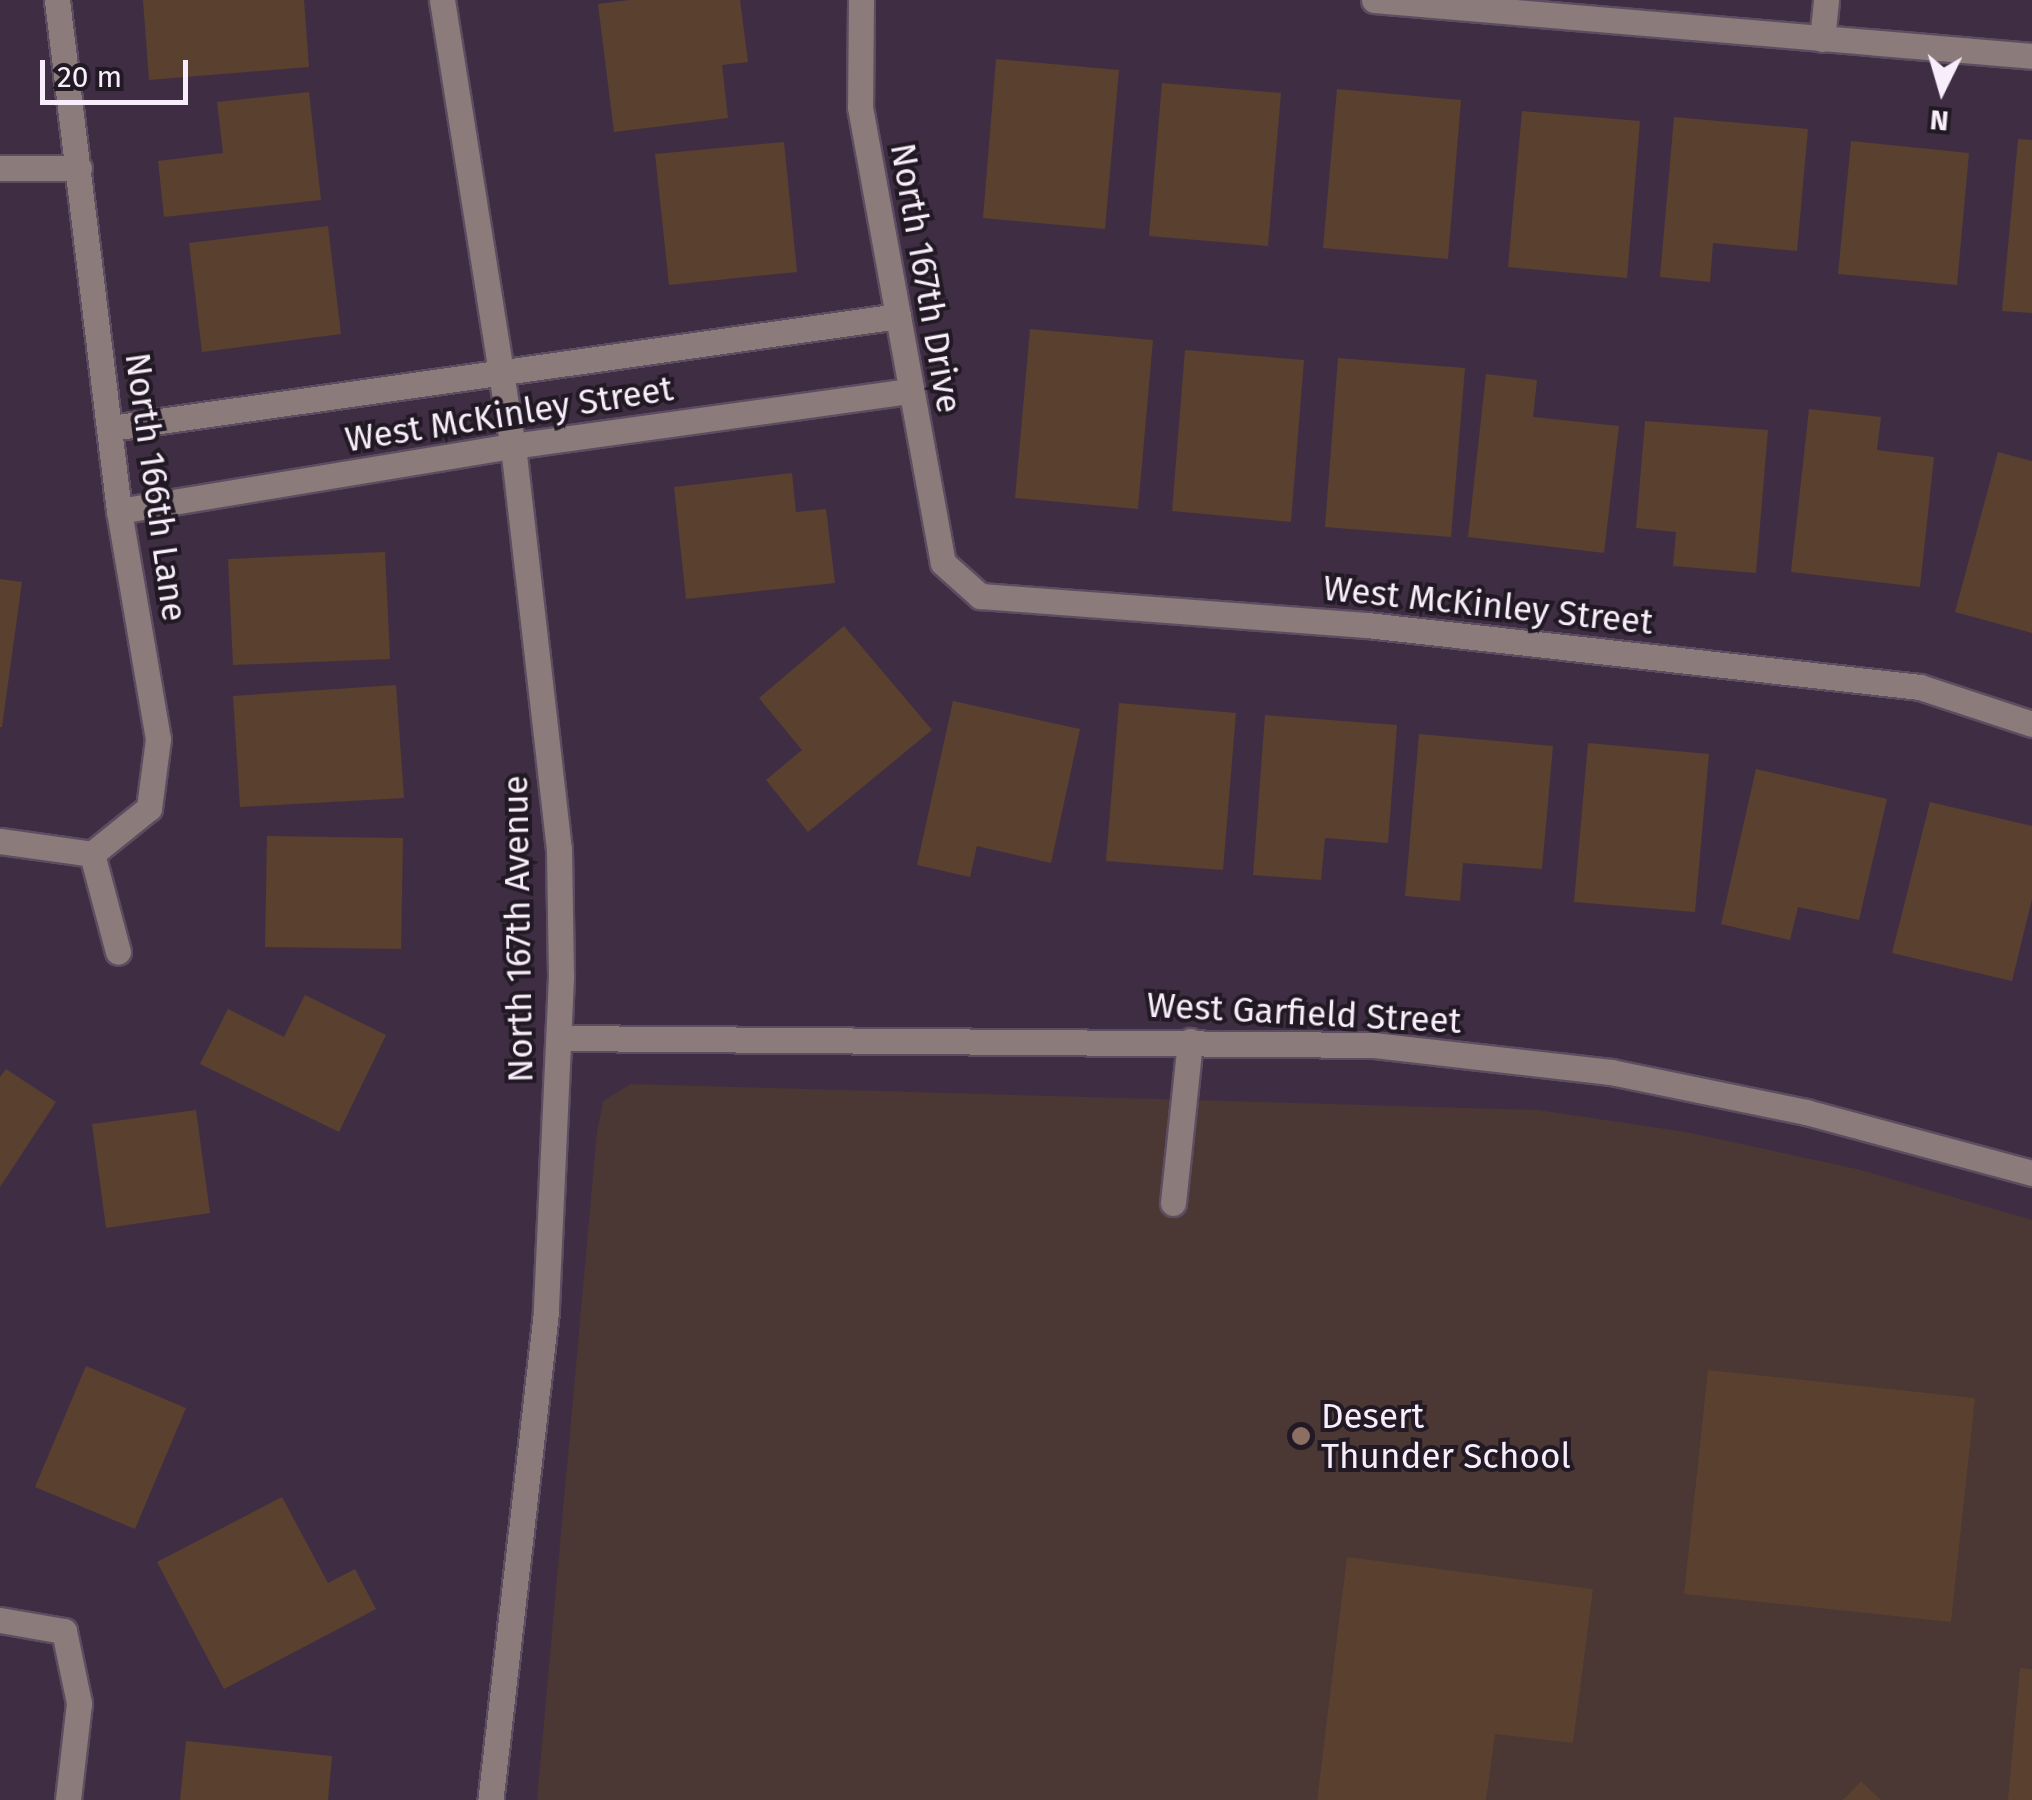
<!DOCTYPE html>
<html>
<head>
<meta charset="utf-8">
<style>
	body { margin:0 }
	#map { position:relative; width:2032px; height:1800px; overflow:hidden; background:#3f2e43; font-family:"Fira Sans",sans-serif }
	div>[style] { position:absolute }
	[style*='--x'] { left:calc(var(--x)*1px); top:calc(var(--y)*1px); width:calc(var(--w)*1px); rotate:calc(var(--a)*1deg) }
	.education>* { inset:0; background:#4b3733 }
	.building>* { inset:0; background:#59402f }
	.roads { filter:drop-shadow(2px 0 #5d4d60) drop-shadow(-2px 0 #5d4d60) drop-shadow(0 2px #5d4d60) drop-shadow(0 -2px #5d4d60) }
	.minor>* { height:25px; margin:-12.5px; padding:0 12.5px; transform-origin:12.5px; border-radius:12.5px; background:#8c7b7b }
	.dots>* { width:28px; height:28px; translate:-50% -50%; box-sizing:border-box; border:5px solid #211923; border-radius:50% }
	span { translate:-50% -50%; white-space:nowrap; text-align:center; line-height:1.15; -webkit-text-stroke:8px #211923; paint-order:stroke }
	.street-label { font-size:35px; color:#f8edfb }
	.poi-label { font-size:35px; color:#f8edfb }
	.left { translate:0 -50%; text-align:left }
	.north { position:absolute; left:1892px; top:40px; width:100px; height:100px; -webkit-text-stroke:8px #211923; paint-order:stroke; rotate:185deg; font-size:28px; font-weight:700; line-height:40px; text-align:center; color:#f8edfb }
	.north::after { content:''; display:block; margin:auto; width:35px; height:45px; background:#f8edfb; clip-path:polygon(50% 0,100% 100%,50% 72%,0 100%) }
	.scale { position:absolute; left:40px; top:60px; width:148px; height:45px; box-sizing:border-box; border:5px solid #f8edfb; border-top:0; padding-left:12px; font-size:30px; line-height:35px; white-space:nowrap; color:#f8edfb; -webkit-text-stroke:8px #211923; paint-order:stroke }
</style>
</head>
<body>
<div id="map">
	<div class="education">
		<i style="clip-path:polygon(631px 1084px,1538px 1110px,1686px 1132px,1857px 1169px,2032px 1220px,2032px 1800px,537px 1800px,597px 1132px,603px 1101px)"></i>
	</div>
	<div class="building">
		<i style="clip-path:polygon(143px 0,304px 0,309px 67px,149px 80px)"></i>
		<i style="clip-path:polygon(630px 0,740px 0,748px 62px,722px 65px,728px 118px,614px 132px,598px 4px)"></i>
		<i style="clip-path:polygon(996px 59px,1119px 70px,1105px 229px,983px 218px)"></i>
		<i style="clip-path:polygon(1162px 83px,1281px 93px,1268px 246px,1149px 236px)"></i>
		<i style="clip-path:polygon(1337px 89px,1461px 100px,1448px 259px,1323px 248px)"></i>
		<i style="clip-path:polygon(309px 92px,321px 200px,164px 217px,158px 161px,223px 153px,217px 102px)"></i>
		<i style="clip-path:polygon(1522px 111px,1640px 121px,1627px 278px,1508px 267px)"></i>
		<i style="clip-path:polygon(1674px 117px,1808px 129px,1797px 251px,1713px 243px,1710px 282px,1660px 277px)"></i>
		<i style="clip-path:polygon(2018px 139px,2032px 140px,2032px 313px,2002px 311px)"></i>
		<i style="clip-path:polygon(1851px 141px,1969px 153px,1957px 285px,1838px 274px)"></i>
		<i style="clip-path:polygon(784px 142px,797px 272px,669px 285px,655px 154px)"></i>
		<i style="clip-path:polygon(328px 226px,341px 334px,202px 352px,189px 243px)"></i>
		<i style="clip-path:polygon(1030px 329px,1153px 340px,1138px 509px,1015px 498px)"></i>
		<i style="clip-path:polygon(1185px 350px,1304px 360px,1291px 522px,1172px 511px)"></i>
		<i style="clip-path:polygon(1338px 358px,1465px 368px,1451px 537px,1325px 527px)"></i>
		<i style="clip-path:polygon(1486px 374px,1537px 380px,1533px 417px,1619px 426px,1604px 553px,1468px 537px)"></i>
		<i style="clip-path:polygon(1809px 409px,1881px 417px,1877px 450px,1934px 457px,1920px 587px,1791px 572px)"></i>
		<i style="clip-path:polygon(1645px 421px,1768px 430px,1756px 573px,1673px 566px,1676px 532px,1636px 528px)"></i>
		<i style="clip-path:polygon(1998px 452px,2032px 461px,2032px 633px,1955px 612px)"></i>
		<i style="clip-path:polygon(792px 473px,796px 512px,826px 509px,835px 583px,686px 599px,674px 487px)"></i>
		<i style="clip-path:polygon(385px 552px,390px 659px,233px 665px,228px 559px)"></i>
		<i style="clip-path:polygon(0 579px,22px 582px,2px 727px,0 727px)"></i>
		<i style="clip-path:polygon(844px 626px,932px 730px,808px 832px,766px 780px,802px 750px,759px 698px)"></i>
		<i style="clip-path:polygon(396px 685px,404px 798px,240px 807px,233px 696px)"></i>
		<i style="clip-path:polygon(953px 701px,1080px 729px,1051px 863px,977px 846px,970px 877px,917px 865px)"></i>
		<i style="clip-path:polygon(1119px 703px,1236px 713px,1223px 870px,1106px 861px)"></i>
		<i style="clip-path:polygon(1265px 715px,1397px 725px,1388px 843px,1325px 838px,1321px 880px,1253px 875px)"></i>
		<i style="clip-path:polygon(1419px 734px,1553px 746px,1542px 869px,1463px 863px,1460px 901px,1405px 896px)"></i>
		<i style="clip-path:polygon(1588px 743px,1709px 754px,1695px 912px,1574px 902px)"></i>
		<i style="clip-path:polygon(1756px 769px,1887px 799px,1859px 920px,1798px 907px,1790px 940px,1721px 924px)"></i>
		<i style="clip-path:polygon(1930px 802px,2032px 826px,2032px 899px,2012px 981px,1892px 953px)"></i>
		<i style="clip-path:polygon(267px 836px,403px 838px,401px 949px,265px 947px)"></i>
		<i style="clip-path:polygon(305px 995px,386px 1035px,339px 1132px,200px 1064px,228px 1009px,284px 1037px)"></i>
		<i style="clip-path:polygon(6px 1069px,56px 1102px,0 1187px,0 1077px)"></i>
		<i style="clip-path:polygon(196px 1110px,210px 1213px,106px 1228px,92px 1124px)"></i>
		<i style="clip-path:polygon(86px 1366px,186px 1408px,135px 1529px,35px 1487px)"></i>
		<i style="clip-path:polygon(1708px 1370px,1975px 1398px,1951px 1622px,1684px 1594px)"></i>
		<i style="clip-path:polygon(282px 1497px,328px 1583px,355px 1569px,376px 1609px,224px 1689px,157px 1562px)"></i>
		<i style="clip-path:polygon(1347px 1557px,1593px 1589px,1573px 1743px,1495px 1734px,1486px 1800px,1317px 1800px)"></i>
		<i style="clip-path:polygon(2020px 1668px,2032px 1669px,2032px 1800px,2008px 1800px)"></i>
		<i style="clip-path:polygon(186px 1741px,332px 1756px,328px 1800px,180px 1800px)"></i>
		<i style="clip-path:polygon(1861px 1781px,1881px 1800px,1843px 1800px)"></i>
	</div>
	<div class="roads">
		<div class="minor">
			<i style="--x:57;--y:0;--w:515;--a:83.08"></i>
			<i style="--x:119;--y:511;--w:231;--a:80.3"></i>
			<i style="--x:158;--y:739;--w:70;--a:97.4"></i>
			<i style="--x:149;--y:808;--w:73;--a:141.1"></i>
			<i style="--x:442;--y:0;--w:452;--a:81"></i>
			<i style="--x:513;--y:446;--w:406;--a:83.5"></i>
			<i style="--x:559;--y:849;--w:128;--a:89.1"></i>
			<i style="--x:561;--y:977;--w:335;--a:92.6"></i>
			<i style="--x:546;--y:1312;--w:491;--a:96.5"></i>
			<i style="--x:861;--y:0;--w:107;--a:90.5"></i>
			<i style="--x:860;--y:107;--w:463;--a:79.7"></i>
			<i style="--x:943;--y:563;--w:50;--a:41.7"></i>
			<i style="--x:980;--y:596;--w:388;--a:4.3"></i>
			<i style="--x:1367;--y:625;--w:556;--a:6.4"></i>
			<i style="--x:1920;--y:687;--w:118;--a:18.3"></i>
			<i style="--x:1374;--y:0;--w:660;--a:4.86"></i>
			<i style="--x:1822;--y:39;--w:39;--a:-84"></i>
			<i style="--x:0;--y:168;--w:79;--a:0"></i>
			<i style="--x:111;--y:428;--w:795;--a:-8.1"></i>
			<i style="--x:119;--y:511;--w:399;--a:-9.4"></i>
			<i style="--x:513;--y:446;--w:401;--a:-7.9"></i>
			<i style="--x:0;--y:841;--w:93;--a:8"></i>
			<i style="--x:92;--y:854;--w:101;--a:75.1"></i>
			<i style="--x:559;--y:1038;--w:815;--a:0.49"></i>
			<i style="--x:1374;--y:1045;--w:239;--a:6.5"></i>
			<i style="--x:1611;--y:1072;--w:199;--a:11.6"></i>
			<i style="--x:1806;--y:1112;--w:234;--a:15.1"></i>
			<i style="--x:1173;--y:1203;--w:163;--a:-84"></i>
			<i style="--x:0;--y:1620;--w:65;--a:9.8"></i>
			<i style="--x:64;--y:1631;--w:74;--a:78.2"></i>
			<i style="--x:79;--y:1703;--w:98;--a:96.5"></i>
		</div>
	</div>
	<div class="dots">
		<i style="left:1301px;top:1436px;background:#8d6e63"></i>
	</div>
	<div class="street-label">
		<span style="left:926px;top:278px;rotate:80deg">North 167th Drive</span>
		<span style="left:509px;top:414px;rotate:-9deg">West McKinley Street</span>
		<span style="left:156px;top:487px;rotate:82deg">North 166th Lane</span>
		<span style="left:1488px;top:605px;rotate:6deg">West McKinley Street</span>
		<span style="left:518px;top:929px;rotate:-91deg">North 167th Avenue</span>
		<span style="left:1304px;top:1013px;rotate:3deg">West Garfield Street</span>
	</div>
	<div class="poi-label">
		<span class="left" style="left:1321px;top:1436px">Desert<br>Thunder School</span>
	</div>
	<div class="north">N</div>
	<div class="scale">20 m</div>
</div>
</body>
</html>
